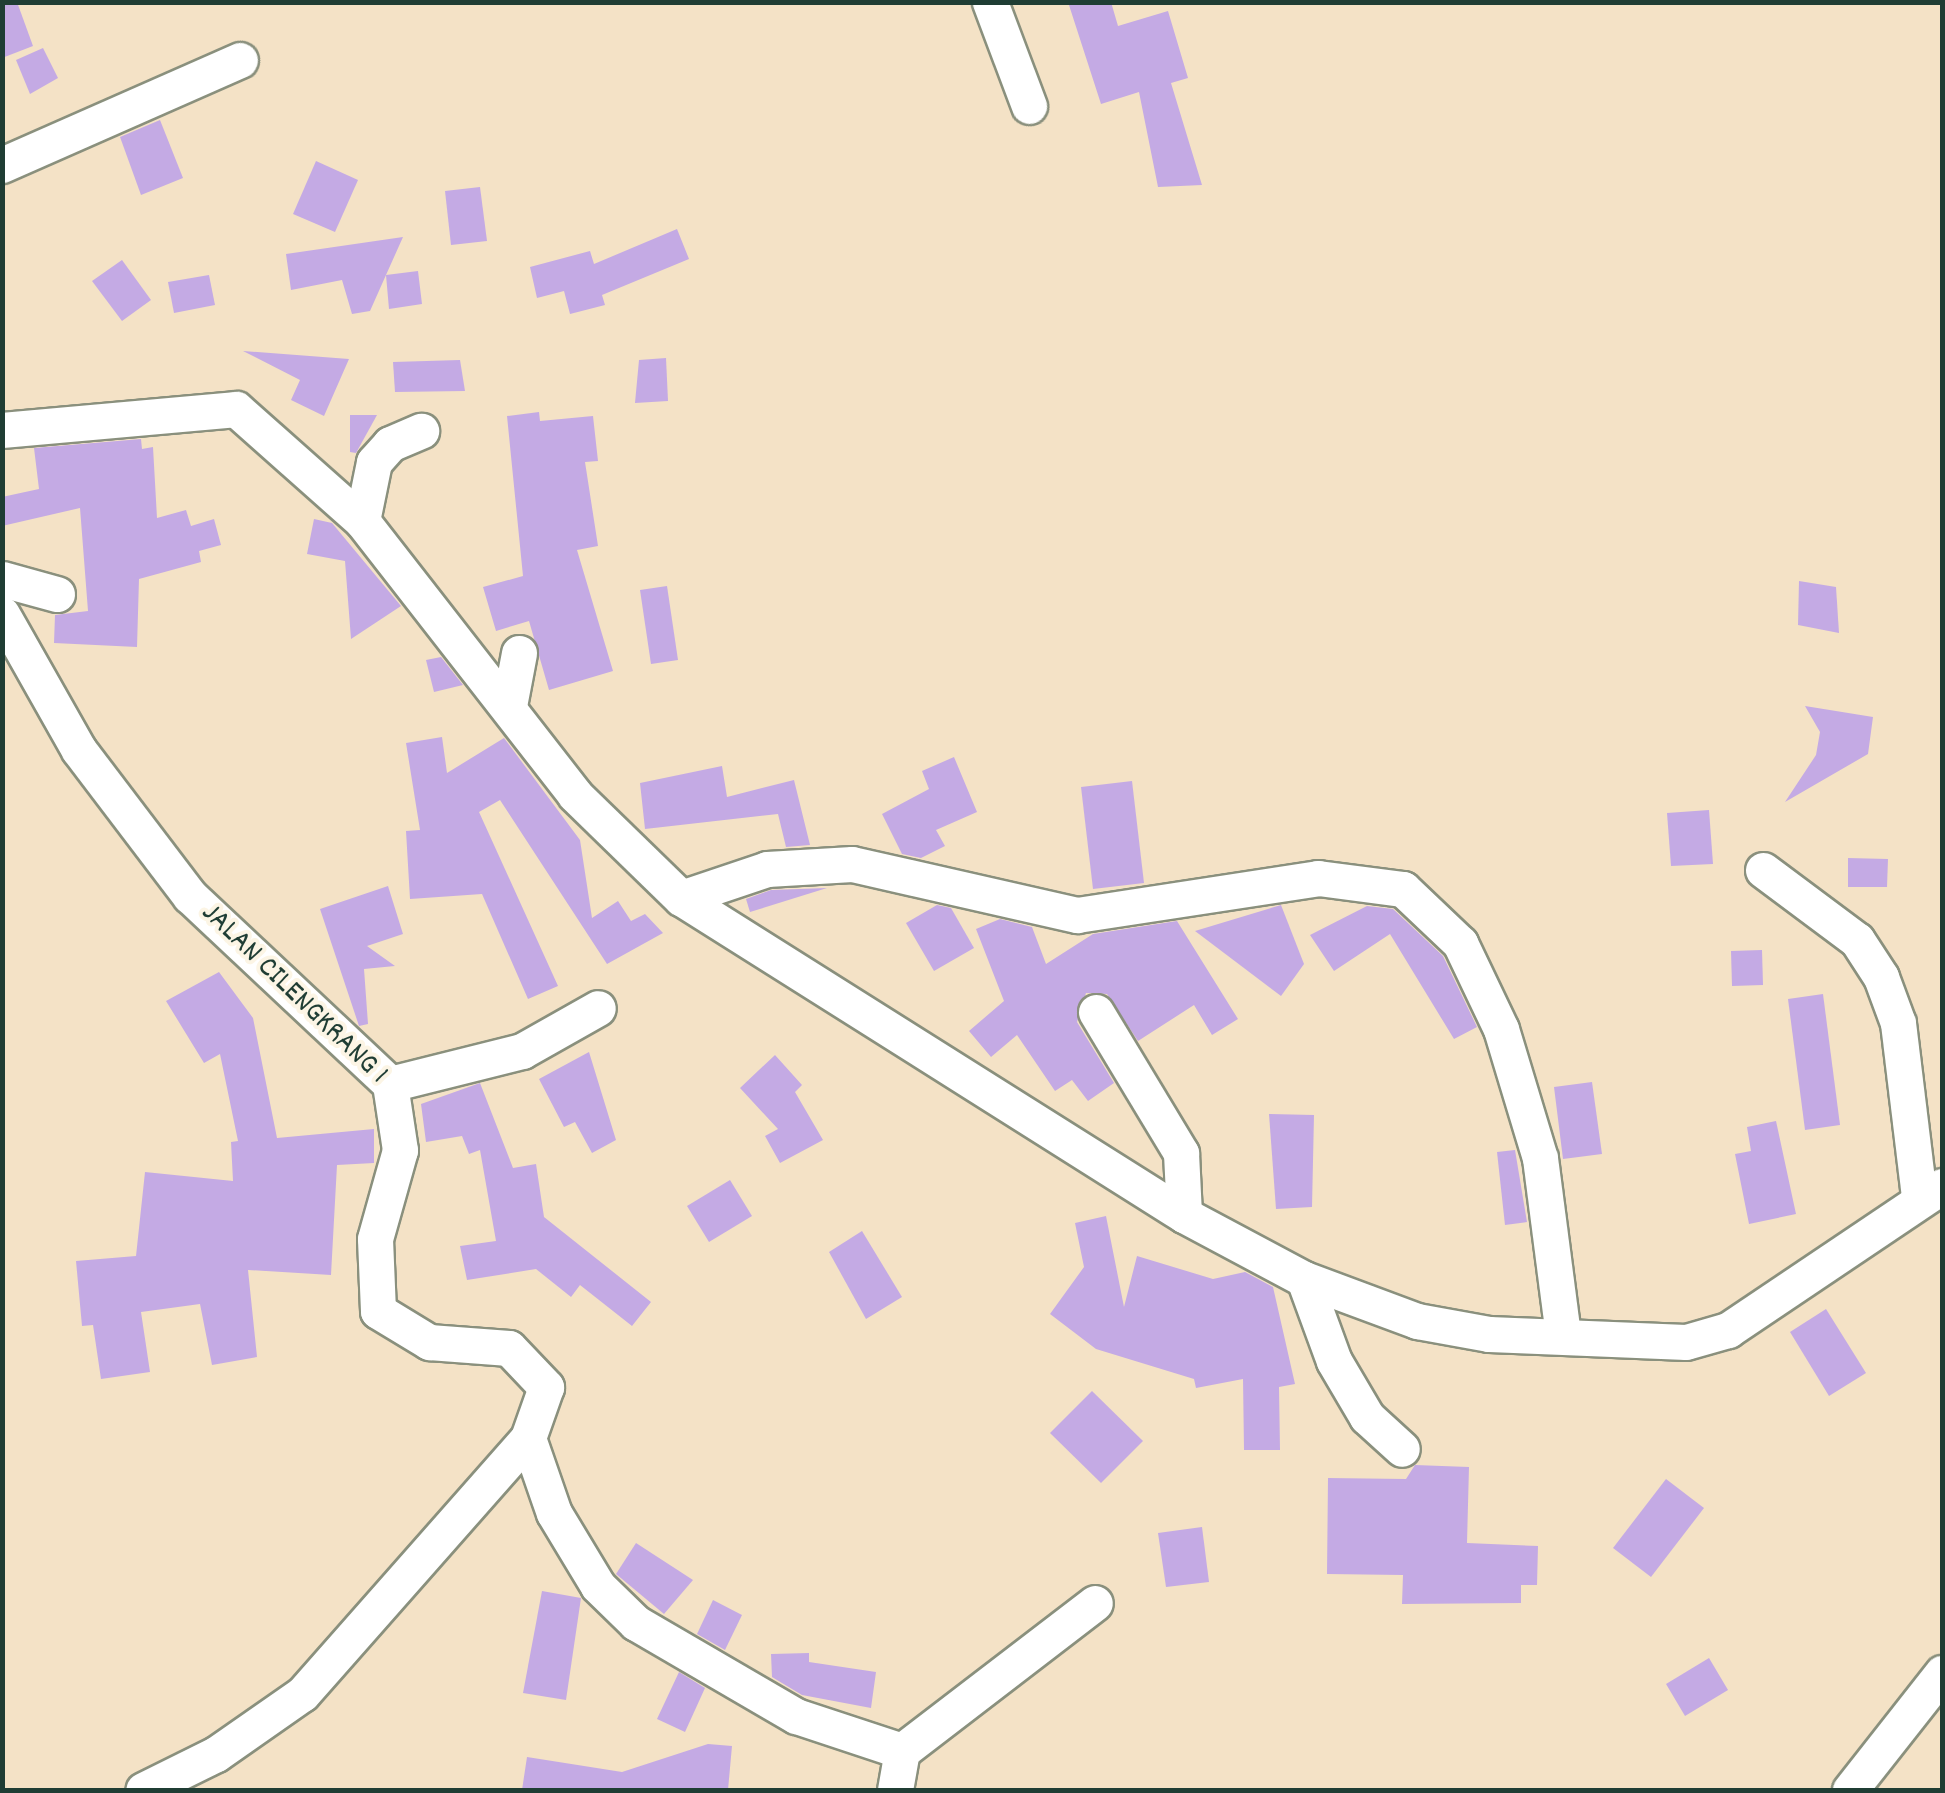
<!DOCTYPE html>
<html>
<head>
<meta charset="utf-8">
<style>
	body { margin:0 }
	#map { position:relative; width:1945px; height:1793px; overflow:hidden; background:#f4e2c6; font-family:Dekko,sans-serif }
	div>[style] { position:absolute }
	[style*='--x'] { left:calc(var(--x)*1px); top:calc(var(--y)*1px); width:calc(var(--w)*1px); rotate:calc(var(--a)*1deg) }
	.building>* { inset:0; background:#c4aae4 }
	.roads { filter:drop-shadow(2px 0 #8a907d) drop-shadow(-2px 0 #8a907d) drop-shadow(0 2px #8a907d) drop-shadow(0 -2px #8a907d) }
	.minor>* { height:35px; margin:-17.5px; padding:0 17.5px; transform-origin:17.5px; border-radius:17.5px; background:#fff }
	span { translate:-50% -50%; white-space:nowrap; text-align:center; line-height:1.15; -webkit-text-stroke:8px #fcf5e5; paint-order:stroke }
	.street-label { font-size:30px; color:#1f3d34 }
	.frame { position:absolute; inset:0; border:5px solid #1f3d34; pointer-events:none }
</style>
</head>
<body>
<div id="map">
	<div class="building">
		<i style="clip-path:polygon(2px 2px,17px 2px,33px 46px,2px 58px)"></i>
		<i style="clip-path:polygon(1068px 2px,1111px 2px,1118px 26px,1168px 11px,1188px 78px,1171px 83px,1202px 185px,1158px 187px,1139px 92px,1101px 104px)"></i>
		<i style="clip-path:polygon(43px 48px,58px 78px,30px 94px,16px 60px)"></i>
		<i style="clip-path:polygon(160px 120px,183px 178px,141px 195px,120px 137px)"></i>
		<i style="clip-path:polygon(316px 161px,358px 180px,335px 232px,293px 214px)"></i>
		<i style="clip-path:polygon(480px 187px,487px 241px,451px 245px,445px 191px)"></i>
		<i style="clip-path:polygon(677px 229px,689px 259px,602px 295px,605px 305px,570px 314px,564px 291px,537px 298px,530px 267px,590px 251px,594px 264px)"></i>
		<i style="clip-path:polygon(403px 237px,386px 275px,418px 271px,422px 304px,389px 309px,386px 275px,370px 311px,352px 314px,342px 280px,291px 290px,286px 254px)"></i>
		<i style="clip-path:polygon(122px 260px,151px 300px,122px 321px,92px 281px)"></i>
		<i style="clip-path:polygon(209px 275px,215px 305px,174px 313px,168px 282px)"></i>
		<i style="clip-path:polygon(243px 351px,349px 359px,324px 416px,291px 400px,300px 380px)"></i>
		<i style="clip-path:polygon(666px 358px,668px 401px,635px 403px,639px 360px)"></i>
		<i style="clip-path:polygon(460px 360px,465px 391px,395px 392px,393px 362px)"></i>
		<i style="clip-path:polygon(539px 412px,540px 421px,593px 416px,598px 461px,585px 462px,598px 546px,577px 550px,613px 671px,549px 690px,529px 621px,496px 631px,483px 587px,523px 576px,507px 416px)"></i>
		<i style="clip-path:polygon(350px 415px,377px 415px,356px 453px,350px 452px)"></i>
		<i style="clip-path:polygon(141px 439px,142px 449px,153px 447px,157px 518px,186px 510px,191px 526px,214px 519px,221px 545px,199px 551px,201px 562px,139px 579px,137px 647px,54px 643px,55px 615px,88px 611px,80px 508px,2px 526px,2px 497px,39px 489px,34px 448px)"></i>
		<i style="clip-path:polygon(314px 519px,332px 523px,401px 606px,351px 639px,345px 561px,307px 554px)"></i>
		<i style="clip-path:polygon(1799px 581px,1836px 587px,1839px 633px,1798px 625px)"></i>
		<i style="clip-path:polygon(667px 586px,678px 660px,651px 664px,640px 590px)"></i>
		<i style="clip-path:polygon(441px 657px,463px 685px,434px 692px,426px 660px)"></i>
		<i style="clip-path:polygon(1805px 706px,1873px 717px,1868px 754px,1785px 802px,1816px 755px,1820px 732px)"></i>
		<i style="clip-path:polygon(442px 737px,447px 773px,504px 738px,580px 840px,592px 918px,618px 901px,631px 921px,645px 914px,663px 933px,607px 964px,500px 800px,479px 812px,558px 986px,528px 999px,482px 894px,410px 899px,406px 831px,420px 830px,406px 743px)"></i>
		<i style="clip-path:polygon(954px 757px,977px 812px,936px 830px,945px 846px,921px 858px,902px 854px,882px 814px,929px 789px,922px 771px)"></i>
		<i style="clip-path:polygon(722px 766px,727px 797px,794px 780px,810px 845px,786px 847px,778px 814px,645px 829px,640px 783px)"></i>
		<i style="clip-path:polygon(1132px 781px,1144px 883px,1093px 889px,1081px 787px)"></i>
		<i style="clip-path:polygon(1709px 810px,1713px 864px,1671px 866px,1667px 813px)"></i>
		<i style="clip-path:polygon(1848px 858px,1888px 859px,1887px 887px,1848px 887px)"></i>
		<i style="clip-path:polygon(388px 886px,403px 934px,367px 946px,395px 966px,364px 969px,368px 1024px,359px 1026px,320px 909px)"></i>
		<i style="clip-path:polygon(827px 888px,750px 912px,746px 899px,771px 890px)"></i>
		<i style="clip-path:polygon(937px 905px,951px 908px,974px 948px,934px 971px,906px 923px)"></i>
		<i style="clip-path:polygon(1281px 905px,1304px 964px,1281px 996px,1195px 931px)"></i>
		<i style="clip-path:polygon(1367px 906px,1393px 909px,1443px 956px,1477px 1027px,1454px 1039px,1390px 934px,1334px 971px,1310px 935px)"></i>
		<i style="clip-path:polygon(1000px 919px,1032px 927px,1046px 964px,1093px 934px,1177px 921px,1238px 1019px,1212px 1035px,1194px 1005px,1138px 1041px,1107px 994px,1086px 993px,1077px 1022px,1114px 1083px,1088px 1101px,1072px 1080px,1055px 1091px,1017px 1035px,991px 1057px,969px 1031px,1004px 1001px,976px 929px)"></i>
		<i style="clip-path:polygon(1762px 950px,1763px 985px,1732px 986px,1731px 951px)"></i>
		<i style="clip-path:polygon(219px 972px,253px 1018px,277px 1138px,374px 1129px,374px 1163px,337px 1165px,331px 1275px,248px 1270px,257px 1357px,212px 1365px,200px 1304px,141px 1312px,150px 1372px,101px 1379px,93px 1325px,82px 1326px,76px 1261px,136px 1256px,145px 1172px,233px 1181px,231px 1142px,238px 1141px,220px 1054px,204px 1063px,166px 1001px)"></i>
		<i style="clip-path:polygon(1823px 994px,1840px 1125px,1805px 1130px,1788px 999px)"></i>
		<i style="clip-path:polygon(589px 1052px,616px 1140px,592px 1153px,575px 1122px,564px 1127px,539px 1079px)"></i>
		<i style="clip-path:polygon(775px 1055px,802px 1085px,795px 1092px,823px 1140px,780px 1163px,765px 1136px,778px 1129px,740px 1088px)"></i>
		<i style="clip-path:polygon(1592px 1082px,1602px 1154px,1563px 1159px,1554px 1087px)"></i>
		<i style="clip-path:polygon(480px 1083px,513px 1168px,536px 1164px,544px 1217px,651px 1302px,632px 1326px,580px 1285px,571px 1297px,536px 1269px,467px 1280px,460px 1246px,496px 1241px,480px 1150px,469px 1154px,462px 1136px,426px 1142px,421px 1104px)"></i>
		<i style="clip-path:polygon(1269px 1114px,1314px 1115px,1312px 1207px,1276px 1209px)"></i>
		<i style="clip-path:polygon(1776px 1121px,1796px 1214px,1749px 1224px,1735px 1154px,1751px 1151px,1747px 1127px)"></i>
		<i style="clip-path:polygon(1515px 1150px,1527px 1222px,1505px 1225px,1497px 1152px)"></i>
		<i style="clip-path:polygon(730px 1180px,752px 1216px,709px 1242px,687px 1206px)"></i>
		<i style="clip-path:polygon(1106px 1216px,1124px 1307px,1137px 1256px,1213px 1279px,1245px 1272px,1273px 1287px,1295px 1384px,1279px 1387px,1280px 1450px,1244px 1450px,1243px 1379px,1196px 1388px,1194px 1379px,1096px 1349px,1050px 1314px,1084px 1267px,1075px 1223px)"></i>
		<i style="clip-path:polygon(862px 1231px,902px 1297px,866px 1319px,829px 1252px)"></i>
		<i style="clip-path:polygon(1826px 1309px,1866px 1373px,1829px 1396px,1790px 1332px)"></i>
		<i style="clip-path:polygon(1092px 1391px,1143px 1441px,1101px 1483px,1050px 1433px)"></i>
		<i style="clip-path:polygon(1415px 1465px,1469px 1467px,1467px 1543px,1538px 1546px,1537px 1585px,1521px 1585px,1521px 1603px,1402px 1604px,1403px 1575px,1327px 1574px,1328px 1478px,1406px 1479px)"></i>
		<i style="clip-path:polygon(1666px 1479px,1704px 1508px,1651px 1577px,1613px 1548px)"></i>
		<i style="clip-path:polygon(1202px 1527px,1209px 1582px,1166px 1587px,1158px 1533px)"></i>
		<i style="clip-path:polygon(636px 1543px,693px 1580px,664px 1614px,616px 1574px)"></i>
		<i style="clip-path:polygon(542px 1591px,581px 1598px,566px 1700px,523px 1693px)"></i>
		<i style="clip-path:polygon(713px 1600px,742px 1615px,725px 1650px,697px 1634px)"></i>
		<i style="clip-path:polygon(809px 1653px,809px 1662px,876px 1672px,871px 1708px,802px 1695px,772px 1677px,771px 1654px)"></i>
		<i style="clip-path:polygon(1709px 1658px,1728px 1690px,1685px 1716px,1666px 1684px)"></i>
		<i style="clip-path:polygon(679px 1672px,705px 1688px,685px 1732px,657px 1719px)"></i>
		<i style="clip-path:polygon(708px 1744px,732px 1746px,728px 1790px,522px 1790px,527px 1757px,622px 1772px)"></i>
	</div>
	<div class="roads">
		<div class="minor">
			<i style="--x:990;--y:2;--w:111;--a:69.4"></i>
			<i style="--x:2;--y:165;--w:260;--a:-23.8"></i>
			<i style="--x:2;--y:430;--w:235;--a:-5.1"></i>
			<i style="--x:236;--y:409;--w:169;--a:41.6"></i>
			<i style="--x:362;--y:521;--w:347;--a:52.1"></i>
			<i style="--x:575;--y:795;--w:148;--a:44.2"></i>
			<i style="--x:681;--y:898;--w:595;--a:32.22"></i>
			<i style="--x:1184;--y:1215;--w:136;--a:28.1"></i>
			<i style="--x:1304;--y:1279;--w:121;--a:20.4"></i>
			<i style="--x:1417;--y:1321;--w:73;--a:10.2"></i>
			<i style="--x:1489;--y:1334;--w:197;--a:2.3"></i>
			<i style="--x:1686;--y:1342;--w:44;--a:-15.9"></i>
			<i style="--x:1728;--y:1330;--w:258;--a:-33.9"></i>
			<i style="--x:362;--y:521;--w:60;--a:-78.5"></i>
			<i style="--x:374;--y:462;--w:24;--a:-48"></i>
			<i style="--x:390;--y:444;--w:34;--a:-23"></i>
			<i style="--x:2;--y:579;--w:57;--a:15.3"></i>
			<i style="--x:2;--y:614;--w:156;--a:60.5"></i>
			<i style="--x:79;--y:750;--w:183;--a:52.8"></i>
			<i style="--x:190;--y:896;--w:274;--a:43.2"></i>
			<i style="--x:390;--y:1084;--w:67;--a:81.4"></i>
			<i style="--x:400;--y:1150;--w:92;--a:105.7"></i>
			<i style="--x:375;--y:1239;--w:72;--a:87.6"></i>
			<i style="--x:378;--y:1311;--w:60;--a:31.3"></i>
			<i style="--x:429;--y:1342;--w:80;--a:4.3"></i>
			<i style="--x:509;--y:1348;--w:54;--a:46.5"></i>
			<i style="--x:546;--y:1387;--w:54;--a:109.4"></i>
			<i style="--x:528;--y:1438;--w:341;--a:131.4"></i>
			<i style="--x:302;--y:1694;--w:105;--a:145.1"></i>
			<i style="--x:216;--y:1754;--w:81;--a:153.7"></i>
			<i style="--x:509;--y:706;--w:54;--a:-79.3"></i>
			<i style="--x:1763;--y:870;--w:117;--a:36.7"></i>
			<i style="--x:1857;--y:940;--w:44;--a:57"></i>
			<i style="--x:1881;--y:977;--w:49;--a:69.7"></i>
			<i style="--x:1898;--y:1023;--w:174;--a:83.1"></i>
			<i style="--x:681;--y:898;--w:91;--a:-18.6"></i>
			<i style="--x:767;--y:869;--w:85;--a:-3.4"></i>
			<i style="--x:852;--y:864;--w:231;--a:12.8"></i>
			<i style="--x:1077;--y:915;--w:244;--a:-8.7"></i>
			<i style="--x:1318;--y:878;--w:86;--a:7.4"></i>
			<i style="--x:1403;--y:889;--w:79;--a:43.5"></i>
			<i style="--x:1460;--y:943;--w:95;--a:64.5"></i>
			<i style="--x:1501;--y:1029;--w:135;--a:73.2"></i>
			<i style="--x:1540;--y:1158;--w:178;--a:82.6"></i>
			<i style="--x:1096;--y:1012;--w:165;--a:58.9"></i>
			<i style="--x:1181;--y:1153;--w:62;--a:87.2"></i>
			<i style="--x:390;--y:1084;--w:136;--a:-14"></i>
			<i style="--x:522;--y:1051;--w:87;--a:-29.5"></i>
			<i style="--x:1304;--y:1279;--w:87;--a:69.9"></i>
			<i style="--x:1334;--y:1361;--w:65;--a:59.5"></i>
			<i style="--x:1367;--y:1417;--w:47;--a:42.4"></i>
			<i style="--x:528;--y:1438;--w:79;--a:70.9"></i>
			<i style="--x:554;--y:1513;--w:85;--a:58.9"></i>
			<i style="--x:598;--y:1586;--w:53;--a:44.2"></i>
			<i style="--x:636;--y:1623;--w:185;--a:30.2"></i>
			<i style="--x:796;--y:1716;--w:112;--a:18.3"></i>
			<i style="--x:902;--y:1751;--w:243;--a:-37.5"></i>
			<i style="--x:895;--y:1790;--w:40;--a:-80"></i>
			<i style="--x:1850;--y:1790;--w:149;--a:-51.8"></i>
		</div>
	</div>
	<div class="street-label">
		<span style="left:293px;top:995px;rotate:44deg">JALAN CILENGKRANG 1</span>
	</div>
	<div class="frame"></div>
</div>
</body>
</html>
